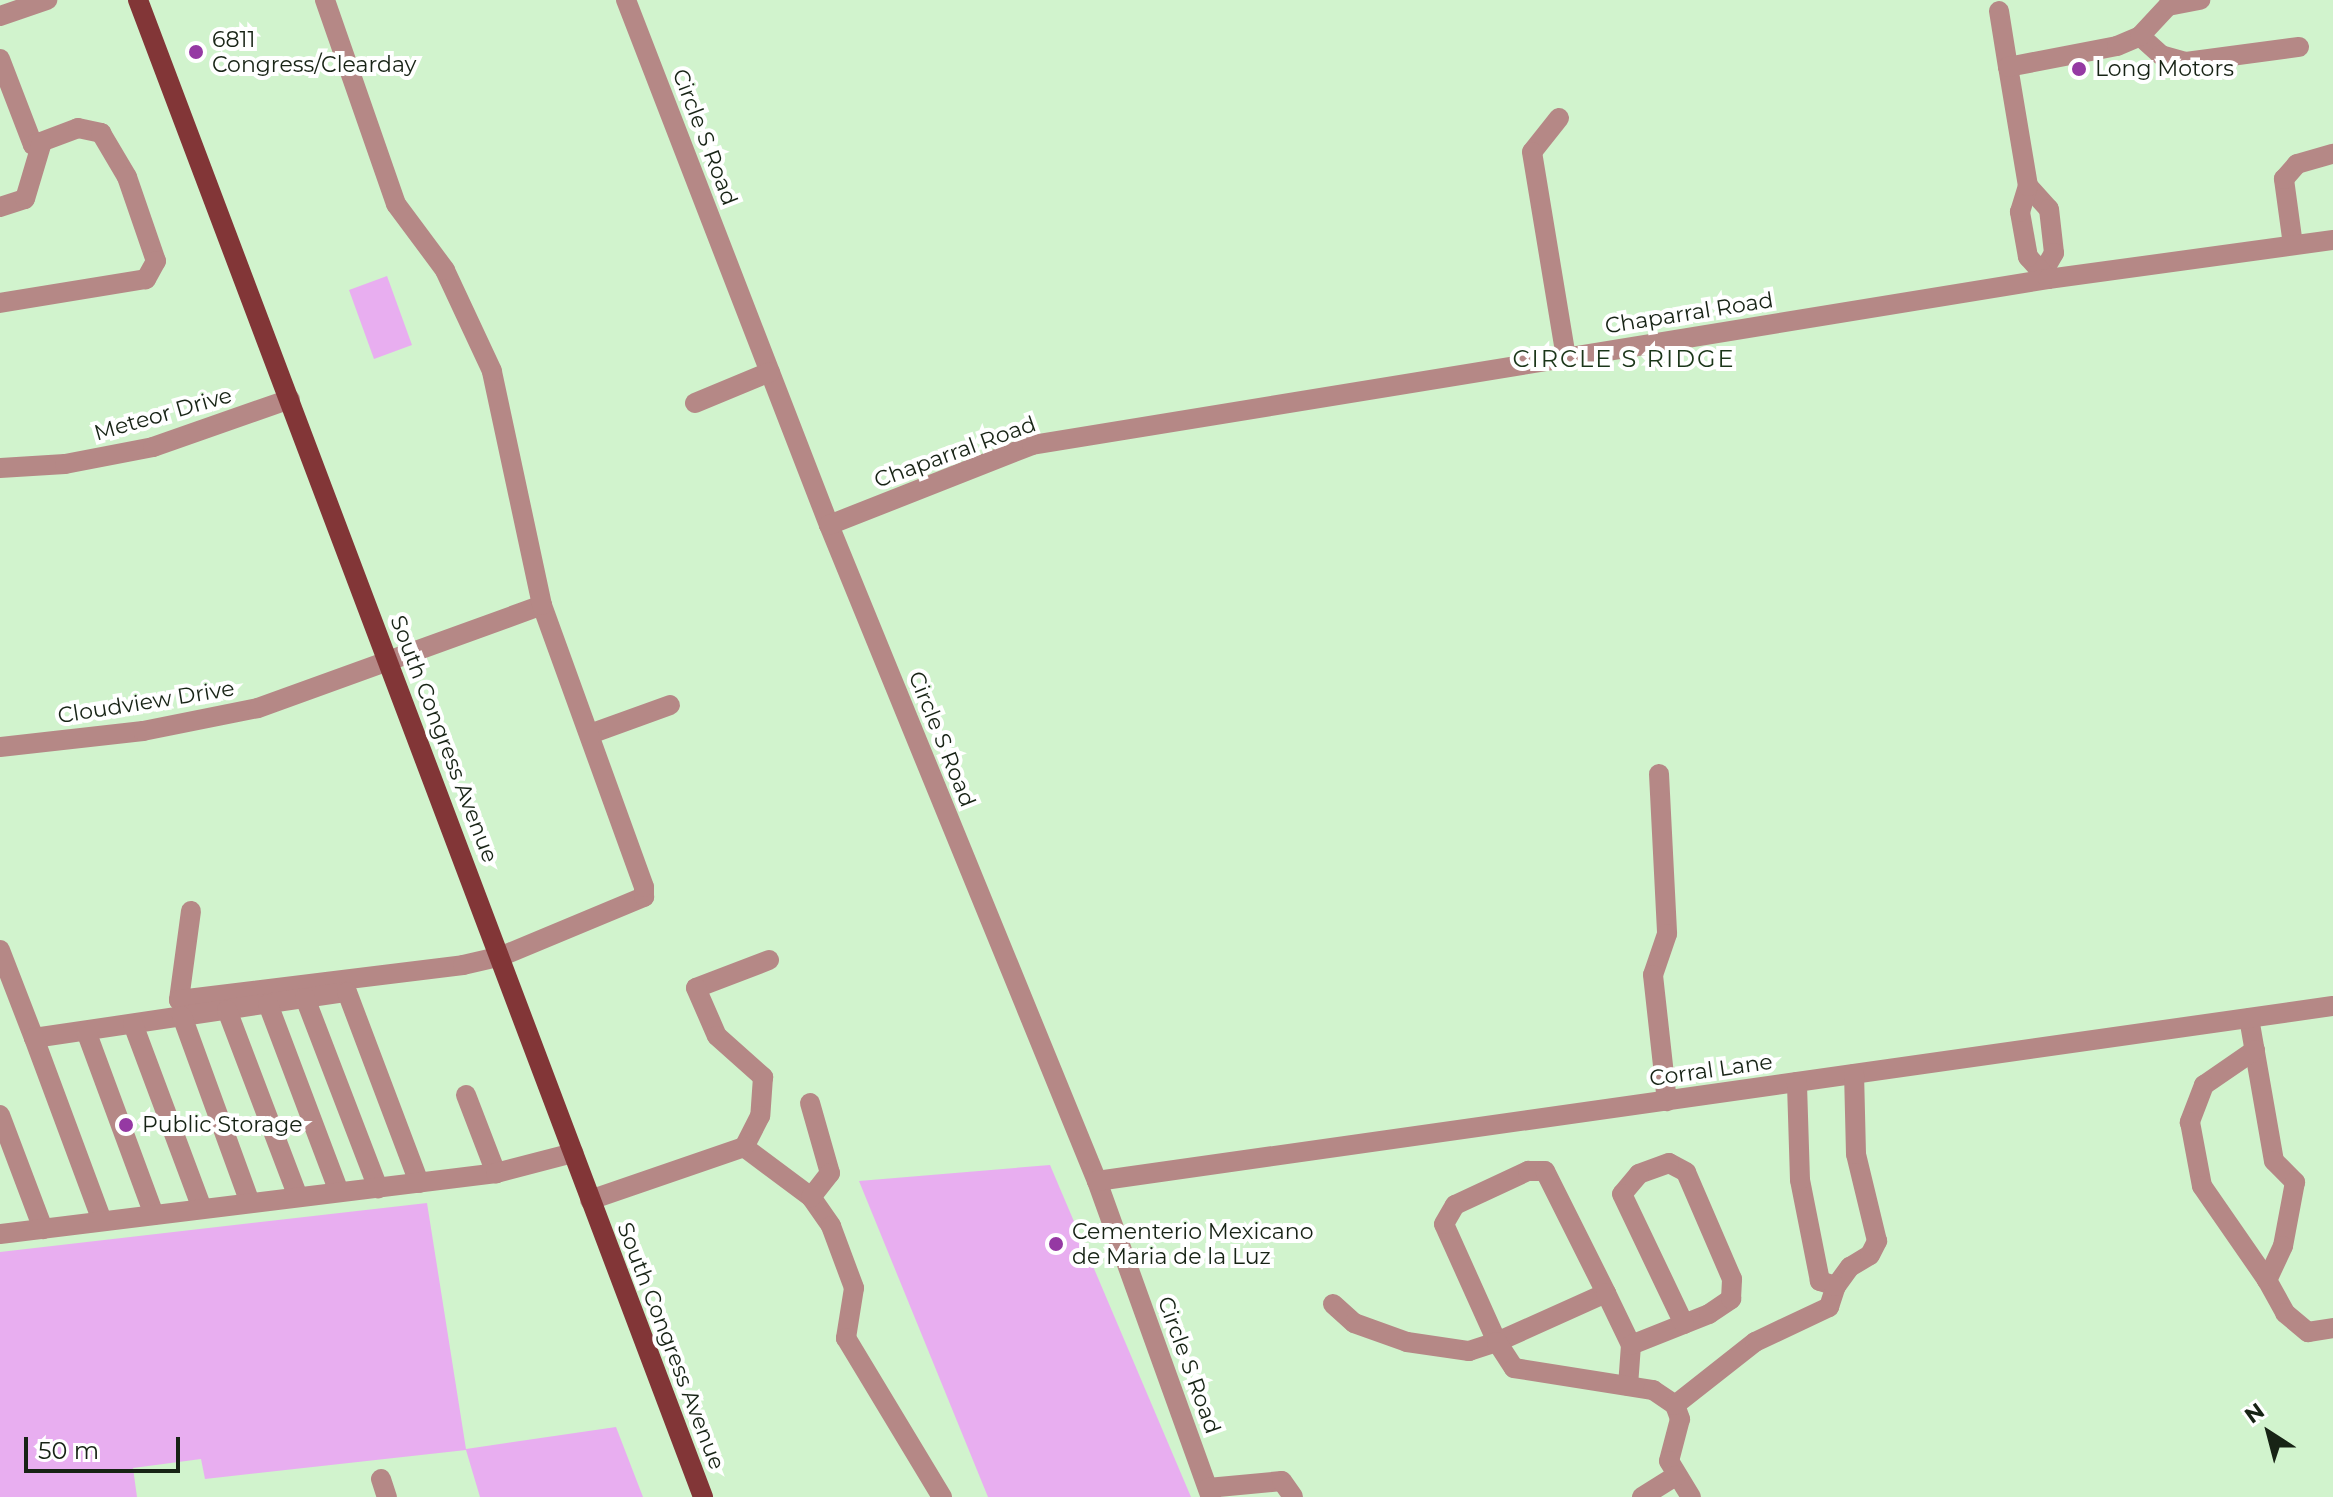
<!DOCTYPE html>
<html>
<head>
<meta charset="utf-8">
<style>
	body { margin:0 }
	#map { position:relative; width:2333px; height:1497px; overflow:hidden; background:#d1f3cd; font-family:Montserrat,sans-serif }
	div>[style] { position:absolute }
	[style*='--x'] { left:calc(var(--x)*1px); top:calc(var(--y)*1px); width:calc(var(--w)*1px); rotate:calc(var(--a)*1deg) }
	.green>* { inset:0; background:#e8aef0 }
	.minor>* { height:20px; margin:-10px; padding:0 10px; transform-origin:10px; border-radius:10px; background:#b58886 }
	.major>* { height:20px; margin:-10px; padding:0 10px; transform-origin:10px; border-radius:10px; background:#823637 }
	.dots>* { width:22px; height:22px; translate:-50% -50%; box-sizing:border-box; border:4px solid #fff; border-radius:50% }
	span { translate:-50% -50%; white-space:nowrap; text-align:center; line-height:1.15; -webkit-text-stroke:8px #fff; paint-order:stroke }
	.poi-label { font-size:22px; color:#172315 }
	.left { translate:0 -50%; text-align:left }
	.street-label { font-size:22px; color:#172315 }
	.neighbourhood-label { font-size:24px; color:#1b3619; letter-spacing:2px }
	.north { position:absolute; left:2229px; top:1393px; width:80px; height:80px; -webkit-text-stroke:6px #fff; paint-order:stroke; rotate:324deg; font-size:22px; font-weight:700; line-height:32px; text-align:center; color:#172315 }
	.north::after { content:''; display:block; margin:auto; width:28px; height:36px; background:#172315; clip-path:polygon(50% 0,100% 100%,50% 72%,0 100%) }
	.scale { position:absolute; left:24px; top:1437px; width:156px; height:36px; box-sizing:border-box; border:4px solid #172315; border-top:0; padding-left:10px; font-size:24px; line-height:28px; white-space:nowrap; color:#172315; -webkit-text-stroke:6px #fff; paint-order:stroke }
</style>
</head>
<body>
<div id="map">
	<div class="green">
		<i style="clip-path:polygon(387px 276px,412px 345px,374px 359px,349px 290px)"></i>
		<i style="clip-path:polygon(1050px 1165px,1191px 1497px,988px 1497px,859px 1181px)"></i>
		<i style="clip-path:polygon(427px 1203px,466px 1449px,616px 1427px,643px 1497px,480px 1497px,466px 1450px,205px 1479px,201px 1459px,133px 1468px,137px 1497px,0 1497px,0 1252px)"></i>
	</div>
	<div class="minor">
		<i style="--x:626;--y:0;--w:563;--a:68.86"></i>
		<i style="--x:829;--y:525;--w:709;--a:67.78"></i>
		<i style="--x:1097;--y:1181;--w:336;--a:70.2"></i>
		<i style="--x:1999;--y:11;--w:57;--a:80.9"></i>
		<i style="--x:0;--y:16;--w:50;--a:-18.8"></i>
		<i style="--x:2140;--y:36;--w:28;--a:42"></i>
		<i style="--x:2161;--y:55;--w:26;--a:16"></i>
		<i style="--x:2186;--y:62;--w:114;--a:-7.6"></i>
		<i style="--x:0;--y:59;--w:92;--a:69"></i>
		<i style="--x:33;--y:145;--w:48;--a:-20.7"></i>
		<i style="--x:78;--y:128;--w:24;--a:12"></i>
		<i style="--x:101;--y:133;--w:51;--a:59.4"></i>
		<i style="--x:127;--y:177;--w:89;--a:71"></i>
		<i style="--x:156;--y:261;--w:21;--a:119"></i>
		<i style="--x:146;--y:279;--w:148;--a:170.7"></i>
		<i style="--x:1559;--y:118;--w:43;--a:128.5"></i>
		<i style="--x:1532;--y:152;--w:209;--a:80.6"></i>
		<i style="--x:2028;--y:186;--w:31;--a:48"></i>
		<i style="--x:2049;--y:209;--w:44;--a:83.5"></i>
		<i style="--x:2054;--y:253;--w:20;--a:120"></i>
		<i style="--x:0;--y:207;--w:26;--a:-18"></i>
		<i style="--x:25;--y:199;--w:59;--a:-73.4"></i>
		<i style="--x:2293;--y:245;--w:67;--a:-97.8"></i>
		<i style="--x:2284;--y:179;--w:20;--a:-49"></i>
		<i style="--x:2297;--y:164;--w:37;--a:-16"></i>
		<i style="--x:2048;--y:279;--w:30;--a:-132"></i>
		<i style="--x:2028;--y:257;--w:46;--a:-100.1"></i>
		<i style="--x:2020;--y:212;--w:27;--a:-73"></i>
		<i style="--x:2028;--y:186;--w:121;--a:-99.5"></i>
		<i style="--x:2008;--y:67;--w:111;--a:-10.9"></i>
		<i style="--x:2117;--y:46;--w:25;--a:-23"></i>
		<i style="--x:2140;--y:36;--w:41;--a:-47"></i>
		<i style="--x:2168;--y:6;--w:33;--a:-11"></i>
		<i style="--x:695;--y:403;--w:81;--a:-22.5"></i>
		<i style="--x:0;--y:468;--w:65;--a:-3.5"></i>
		<i style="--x:65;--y:464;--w:90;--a:-10.9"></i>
		<i style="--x:153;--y:447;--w:145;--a:-19.3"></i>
		<i style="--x:829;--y:525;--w:218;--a:-21.5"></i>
		<i style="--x:1032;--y:445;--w:1029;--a:-9.28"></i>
		<i style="--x:2048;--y:279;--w:288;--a:-7.8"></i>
		<i style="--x:590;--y:734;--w:85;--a:-19.9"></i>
		<i style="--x:0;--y:747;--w:144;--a:-6.4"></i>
		<i style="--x:143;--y:731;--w:117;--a:-11.3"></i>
		<i style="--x:258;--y:708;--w:302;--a:-19.9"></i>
		<i style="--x:1659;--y:774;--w:160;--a:87.1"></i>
		<i style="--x:1667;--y:934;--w:43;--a:108.9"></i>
		<i style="--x:1653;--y:975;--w:127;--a:83.7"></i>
		<i style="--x:191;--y:911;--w:90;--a:97.7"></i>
		<i style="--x:179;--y:1000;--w:286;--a:-7"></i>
		<i style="--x:463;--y:965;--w:40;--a:-13"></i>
		<i style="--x:502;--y:956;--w:154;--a:-22.6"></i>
		<i style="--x:644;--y:897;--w:10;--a:-90"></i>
		<i style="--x:644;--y:887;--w:300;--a:-109.9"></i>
		<i style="--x:542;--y:605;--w:239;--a:-102.1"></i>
		<i style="--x:492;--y:371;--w:111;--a:-115"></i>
		<i style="--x:445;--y:270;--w:82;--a:-126.6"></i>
		<i style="--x:396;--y:204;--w:216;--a:-109.2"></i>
		<i style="--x:0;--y:950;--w:94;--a:68.9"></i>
		<i style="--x:34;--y:1038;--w:316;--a:-8.4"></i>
		<i style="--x:347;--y:992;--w:204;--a:69.3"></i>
		<i style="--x:769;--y:960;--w:78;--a:159"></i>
		<i style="--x:696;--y:988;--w:52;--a:66.4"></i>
		<i style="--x:717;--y:1036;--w:62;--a:41.7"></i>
		<i style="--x:763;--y:1077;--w:39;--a:94"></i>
		<i style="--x:760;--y:1116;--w:35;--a:117"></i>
		<i style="--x:744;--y:1147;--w:84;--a:36.7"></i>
		<i style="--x:811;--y:1197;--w:35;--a:55"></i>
		<i style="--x:831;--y:1226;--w:66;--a:69.6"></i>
		<i style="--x:854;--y:1288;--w:51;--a:99.1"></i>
		<i style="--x:846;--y:1338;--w:186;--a:58.9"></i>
		<i style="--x:305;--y:998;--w:204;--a:69"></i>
		<i style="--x:268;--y:1004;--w:201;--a:69.3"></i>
		<i style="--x:227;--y:1010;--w:200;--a:69.2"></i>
		<i style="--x:182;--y:1016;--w:199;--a:70"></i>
		<i style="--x:2249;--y:1018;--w:145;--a:80.1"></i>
		<i style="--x:2274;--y:1161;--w:30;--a:45"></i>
		<i style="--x:2295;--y:1182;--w:65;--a:100.6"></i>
		<i style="--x:2283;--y:1246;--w:38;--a:115"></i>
		<i style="--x:2267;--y:1280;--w:38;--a:61"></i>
		<i style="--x:2285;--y:1313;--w:30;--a:40"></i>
		<i style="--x:2308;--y:1332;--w:25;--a:-9"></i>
		<i style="--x:133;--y:1024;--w:197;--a:69.5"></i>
		<i style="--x:86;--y:1031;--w:196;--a:69.7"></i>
		<i style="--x:34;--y:1038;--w:195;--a:69.6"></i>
		<i style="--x:2255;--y:1050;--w:62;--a:145.5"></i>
		<i style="--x:2204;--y:1085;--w:40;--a:111"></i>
		<i style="--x:2190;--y:1122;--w:65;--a:79.4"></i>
		<i style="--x:2202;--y:1186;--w:114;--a:55.3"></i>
		<i style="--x:466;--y:1095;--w:84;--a:69"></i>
		<i style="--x:810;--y:1103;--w:73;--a:74.1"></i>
		<i style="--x:830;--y:1173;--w:31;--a:128"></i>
		<i style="--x:0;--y:1115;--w:122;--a:69.3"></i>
		<i style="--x:1097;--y:1181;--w:1248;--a:-8.06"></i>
		<i style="--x:590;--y:1200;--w:163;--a:-19"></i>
		<i style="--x:0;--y:1234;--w:500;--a:-7"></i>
		<i style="--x:496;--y:1173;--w:80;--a:-14.6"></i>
		<i style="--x:1836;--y:1286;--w:24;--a:-54"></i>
		<i style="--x:1850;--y:1267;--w:23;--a:-31"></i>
		<i style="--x:1870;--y:1255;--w:16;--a:-63"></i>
		<i style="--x:1877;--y:1241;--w:89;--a:-103.6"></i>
		<i style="--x:1856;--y:1154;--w:80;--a:-91.4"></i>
		<i style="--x:1606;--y:1293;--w:120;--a:155.8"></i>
		<i style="--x:1497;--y:1342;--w:129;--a:-114.2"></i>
		<i style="--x:1444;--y:1224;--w:22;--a:-60"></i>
		<i style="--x:1455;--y:1205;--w:81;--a:-25"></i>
		<i style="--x:1528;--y:1171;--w:17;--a:0"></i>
		<i style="--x:1545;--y:1171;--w:136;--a:63.4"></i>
		<i style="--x:1606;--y:1293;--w:58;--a:64.3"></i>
		<i style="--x:1631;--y:1345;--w:41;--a:94.2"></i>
		<i style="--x:1333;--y:1304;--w:28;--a:42"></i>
		<i style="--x:1354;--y:1323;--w:56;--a:19.7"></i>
		<i style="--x:1407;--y:1342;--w:63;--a:8.3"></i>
		<i style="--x:1469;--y:1351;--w:29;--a:-18"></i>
		<i style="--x:1497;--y:1342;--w:31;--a:57"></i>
		<i style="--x:1514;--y:1368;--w:141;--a:9"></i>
		<i style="--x:1653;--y:1390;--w:27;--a:34"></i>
		<i style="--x:1675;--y:1405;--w:15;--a:70"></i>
		<i style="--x:1680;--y:1419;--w:43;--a:104.7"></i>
		<i style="--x:1669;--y:1461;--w:42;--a:58.6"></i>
		<i style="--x:1631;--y:1345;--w:84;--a:-21.7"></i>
		<i style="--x:1709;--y:1314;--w:27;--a:-34"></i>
		<i style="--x:1731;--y:1299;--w:20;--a:-87"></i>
		<i style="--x:1732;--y:1279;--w:116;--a:-113.3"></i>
		<i style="--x:1686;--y:1172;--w:19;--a:-152"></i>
		<i style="--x:1669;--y:1163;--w:32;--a:160"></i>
		<i style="--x:1639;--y:1174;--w:26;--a:130"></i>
		<i style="--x:1622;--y:1194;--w:144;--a:64.5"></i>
		<i style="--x:1675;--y:1405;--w:102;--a:-38.2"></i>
		<i style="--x:1755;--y:1342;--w:82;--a:-25.3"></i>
		<i style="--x:1829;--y:1307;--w:22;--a:-72"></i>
		<i style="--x:1836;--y:1286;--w:17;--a:-163"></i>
		<i style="--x:1820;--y:1281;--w:103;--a:-101.2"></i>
		<i style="--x:1800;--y:1180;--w:98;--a:-91.8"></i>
		<i style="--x:381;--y:1479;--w:19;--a:72"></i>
		<i style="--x:1208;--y:1488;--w:74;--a:-5.4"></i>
		<i style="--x:1282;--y:1481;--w:19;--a:55"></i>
		<i style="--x:1642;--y:1497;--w:40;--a:-32"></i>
	</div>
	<div class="major">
		<i style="--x:138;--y:0;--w:1600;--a:69.32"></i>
	</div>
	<div class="dots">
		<i style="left:196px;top:52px;background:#9539a3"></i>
		<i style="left:2079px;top:69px;background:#9539a3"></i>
		<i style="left:126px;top:1125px;background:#9539a3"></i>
		<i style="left:1056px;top:1244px;background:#9539a3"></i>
	</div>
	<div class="poi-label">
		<span class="left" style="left:212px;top:52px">6811<br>Congress/Clearday</span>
		<span class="left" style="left:2095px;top:69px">Long Motors</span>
		<span class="left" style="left:142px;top:1125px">Public Storage</span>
		<span class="left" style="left:1072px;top:1244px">Cementerio Mexicano<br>de Maria de la Luz</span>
	</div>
	<div class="street-label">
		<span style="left:705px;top:137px;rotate:69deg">Circle S Road</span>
		<span style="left:1689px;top:313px;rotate:-9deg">Chaparral Road</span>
		<span style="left:163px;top:414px;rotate:-16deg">Meteor Drive</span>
		<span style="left:955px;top:452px;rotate:-20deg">Chaparral Road</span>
		<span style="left:146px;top:702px;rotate:-9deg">Cloudview Drive</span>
		<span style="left:444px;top:739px;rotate:69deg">South Congress Avenue</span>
		<span style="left:942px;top:739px;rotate:68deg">Circle S Road</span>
		<span style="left:1711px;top:1070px;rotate:-8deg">Corral Lane</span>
		<span style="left:671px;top:1346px;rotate:69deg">South Congress Avenue</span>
		<span style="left:1189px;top:1365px;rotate:70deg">Circle S Road</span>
	</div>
	<div class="neighbourhood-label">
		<span style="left:1624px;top:359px">CIRCLE S RIDGE</span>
	</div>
	<div class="north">N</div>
	<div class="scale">50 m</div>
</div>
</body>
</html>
